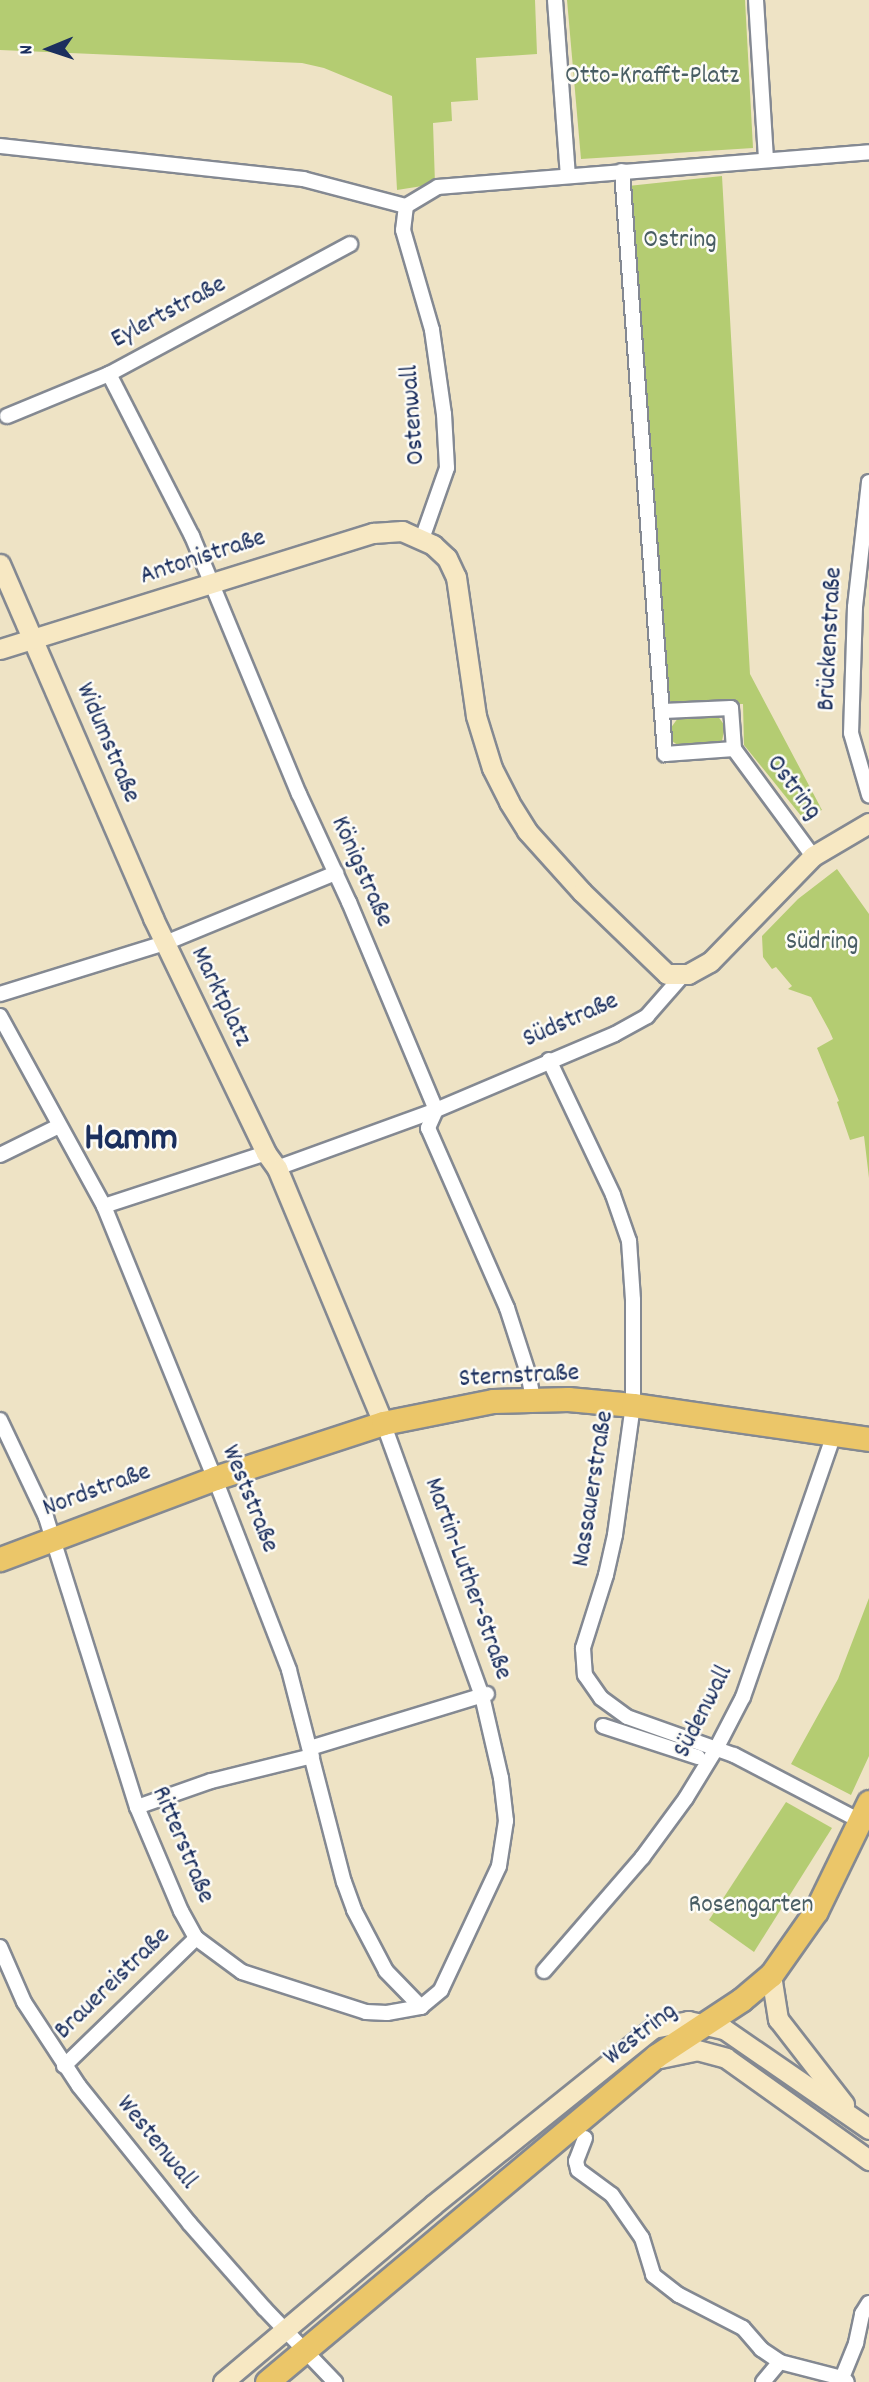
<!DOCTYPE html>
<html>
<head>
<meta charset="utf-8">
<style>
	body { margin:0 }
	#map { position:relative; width:869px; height:2382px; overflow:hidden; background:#eee3c5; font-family:Dekko,sans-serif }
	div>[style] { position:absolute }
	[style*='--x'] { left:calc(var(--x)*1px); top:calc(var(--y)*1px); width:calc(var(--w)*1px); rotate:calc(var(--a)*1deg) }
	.green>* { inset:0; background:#b4cc72 }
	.roads { filter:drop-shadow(2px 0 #848992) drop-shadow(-2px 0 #848992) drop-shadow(0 2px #848992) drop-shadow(0 -2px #848992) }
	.street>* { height:14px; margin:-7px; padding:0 7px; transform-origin:7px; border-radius:7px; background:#fff }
	.secondary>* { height:19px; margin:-9.5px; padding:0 9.5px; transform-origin:9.5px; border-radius:9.5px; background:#f7e8c3 }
	.primary>* { height:23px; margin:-11.5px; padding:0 11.5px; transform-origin:11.5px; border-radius:11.5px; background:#ebc669 }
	span { translate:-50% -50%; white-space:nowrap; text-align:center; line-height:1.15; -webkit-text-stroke:5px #fdfcf7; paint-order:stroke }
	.park-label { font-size:26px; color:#495e64 }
	.street-label { font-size:26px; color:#1b2f5e }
	.town-label { font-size:40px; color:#1b2f5e; font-weight:700 }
	.north { position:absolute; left:14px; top:14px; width:70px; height:70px; -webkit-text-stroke:5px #fdfcf7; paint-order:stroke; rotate:268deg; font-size:19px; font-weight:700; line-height:28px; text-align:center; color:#1b2f5e }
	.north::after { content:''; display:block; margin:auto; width:24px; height:32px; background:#1b2f5e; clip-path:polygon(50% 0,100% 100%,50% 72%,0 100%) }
</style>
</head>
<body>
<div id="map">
	<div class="green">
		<i style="clip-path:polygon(0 0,535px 0,537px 54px,476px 58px,478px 100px,451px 102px,452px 121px,433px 123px,435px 184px,397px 190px,392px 96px,324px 68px,302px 63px,0 50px)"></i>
		<i style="clip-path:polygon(567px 0,745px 0,753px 148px,581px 159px)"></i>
		<i style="clip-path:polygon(722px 176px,750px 674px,822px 810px,802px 817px,744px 745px,743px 704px,677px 705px,670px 701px,628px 186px)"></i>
		<i style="clip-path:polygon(717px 715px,725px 726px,722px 741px,679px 746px,672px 741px,670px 729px,678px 718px)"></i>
		<i style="clip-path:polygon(837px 869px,869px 914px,869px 1178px,864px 1136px,850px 1140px,837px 1102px,839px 1101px,817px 1048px,833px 1039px,829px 1030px,811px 997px,788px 989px,792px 986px,776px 967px,772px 969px,763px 957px,762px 936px,798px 899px)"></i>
		<i style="clip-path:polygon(869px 1598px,869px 1756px,851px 1795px,791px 1764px,838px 1679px)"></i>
		<i style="clip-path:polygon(786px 1802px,832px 1828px,754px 1952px,709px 1920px)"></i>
		<i style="clip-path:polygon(656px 2037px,657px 2043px,583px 2102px,579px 2096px)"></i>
	</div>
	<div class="roads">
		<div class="street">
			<i style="--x:555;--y:0;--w:175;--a:85.8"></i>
			<i style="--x:756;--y:0;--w:160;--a:86.4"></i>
			<i style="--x:0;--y:146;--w:305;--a:6.2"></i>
			<i style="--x:303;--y:179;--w:106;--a:14.7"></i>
			<i style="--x:622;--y:171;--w:585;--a:85.78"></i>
			<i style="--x:665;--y:754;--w:69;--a:-4.1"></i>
			<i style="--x:406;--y:206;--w:37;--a:-31"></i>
			<i style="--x:438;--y:187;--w:432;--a:-4.6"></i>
			<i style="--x:406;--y:206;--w:24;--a:97"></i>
			<i style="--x:403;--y:230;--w:104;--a:73.8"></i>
			<i style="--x:432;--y:330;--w:85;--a:81.9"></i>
			<i style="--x:444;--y:414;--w:54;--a:86.8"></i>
			<i style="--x:447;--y:468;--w:75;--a:109.4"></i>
			<i style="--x:109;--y:374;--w:182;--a:62.9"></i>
			<i style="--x:192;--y:536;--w:279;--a:67.5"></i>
			<i style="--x:299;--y:794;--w:119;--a:65.2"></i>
			<i style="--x:349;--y:902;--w:225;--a:67.3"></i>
			<i style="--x:436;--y:1110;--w:20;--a:114"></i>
			<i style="--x:428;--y:1128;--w:197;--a:66.3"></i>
			<i style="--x:507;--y:1308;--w:68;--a:72.1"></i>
			<i style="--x:528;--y:1373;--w:26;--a:79"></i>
			<i style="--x:7;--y:416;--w:110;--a:-22.4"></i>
			<i style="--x:109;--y:374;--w:274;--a:-28.3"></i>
			<i style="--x:869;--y:482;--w:126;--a:96.4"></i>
			<i style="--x:855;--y:607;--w:126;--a:91.8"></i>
			<i style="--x:851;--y:733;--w:65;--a:73.8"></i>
			<i style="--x:663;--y:711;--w:68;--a:-2.5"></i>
			<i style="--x:731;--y:708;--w:41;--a:85.8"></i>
			<i style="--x:734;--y:749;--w:133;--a:53.6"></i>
			<i style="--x:0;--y:994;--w:173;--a:-17.2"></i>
			<i style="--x:165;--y:943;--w:185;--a:-22.3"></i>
			<i style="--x:0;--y:1016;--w:217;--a:61.3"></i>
			<i style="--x:104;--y:1206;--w:300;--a:67.9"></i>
			<i style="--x:217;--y:1484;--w:199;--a:68.8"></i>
			<i style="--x:289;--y:1670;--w:219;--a:75.5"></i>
			<i style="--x:344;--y:1882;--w:30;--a:70"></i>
			<i style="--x:354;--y:1910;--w:69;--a:62.3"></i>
			<i style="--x:386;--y:1971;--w:50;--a:45.8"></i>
			<i style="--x:549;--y:1060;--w:149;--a:64.6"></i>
			<i style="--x:613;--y:1195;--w:49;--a:70.8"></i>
			<i style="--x:629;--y:1241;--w:59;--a:86.1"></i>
			<i style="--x:633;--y:1300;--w:105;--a:90"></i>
			<i style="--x:633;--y:1405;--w:131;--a:97.9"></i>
			<i style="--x:615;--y:1535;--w:41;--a:102.7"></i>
			<i style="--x:606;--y:1575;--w:77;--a:107.5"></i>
			<i style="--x:583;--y:1648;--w:27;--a:86"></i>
			<i style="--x:585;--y:1675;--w:28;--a:55"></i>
			<i style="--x:601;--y:1698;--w:32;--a:36"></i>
			<i style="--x:627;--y:1717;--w:114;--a:19.6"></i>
			<i style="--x:734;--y:1755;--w:147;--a:27.6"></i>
			<i style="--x:0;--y:1155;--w:66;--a:-26.2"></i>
			<i style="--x:277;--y:1168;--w:169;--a:-20"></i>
			<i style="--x:436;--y:1110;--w:194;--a:-23"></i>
			<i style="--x:615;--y:1034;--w:37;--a:-29"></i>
			<i style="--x:647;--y:1016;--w:55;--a:-48.7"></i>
			<i style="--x:104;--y:1206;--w:170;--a:-18.1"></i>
			<i style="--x:0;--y:1420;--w:107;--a:64.6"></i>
			<i style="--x:46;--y:1517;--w:304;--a:72.6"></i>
			<i style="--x:137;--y:1807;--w:113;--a:67.1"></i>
			<i style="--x:181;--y:1911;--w:31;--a:61"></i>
			<i style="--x:196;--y:1938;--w:57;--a:36.5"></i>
			<i style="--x:242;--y:1972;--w:130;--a:17.9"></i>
			<i style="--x:366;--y:2012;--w:21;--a:3"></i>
			<i style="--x:387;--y:2013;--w:35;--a:-10"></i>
			<i style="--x:421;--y:2007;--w:26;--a:-40"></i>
			<i style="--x:441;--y:1990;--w:137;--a:-64.9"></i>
			<i style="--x:499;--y:1866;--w:46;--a:-81.2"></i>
			<i style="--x:506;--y:1821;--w:43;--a:-96.6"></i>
			<i style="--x:501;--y:1778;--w:84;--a:-103"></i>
			<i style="--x:482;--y:1696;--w:290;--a:-109.9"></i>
			<i style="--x:603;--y:1726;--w:100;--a:18.1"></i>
			<i style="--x:310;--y:1748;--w:185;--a:-17"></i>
			<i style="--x:137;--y:1807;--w:78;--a:-19.4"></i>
			<i style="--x:211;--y:1781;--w:104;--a:-13.9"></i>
			<i style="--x:0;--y:1947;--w:60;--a:66.4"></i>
			<i style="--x:24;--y:2002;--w:100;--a:56.8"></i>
			<i style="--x:79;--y:2086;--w:177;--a:51.2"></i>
			<i style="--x:190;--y:2224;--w:112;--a:48.6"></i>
			<i style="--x:264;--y:2308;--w:103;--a:46.2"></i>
			<i style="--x:544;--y:1971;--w:150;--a:-49.1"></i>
			<i style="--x:642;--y:1858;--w:74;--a:-53.7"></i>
			<i style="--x:686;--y:1798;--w:57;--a:-58.5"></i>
			<i style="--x:716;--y:1749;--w:59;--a:-62.6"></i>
			<i style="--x:743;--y:1697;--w:278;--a:-70.9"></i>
			<i style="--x:64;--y:2066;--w:184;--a:-44.1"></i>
			<i style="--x:585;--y:2138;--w:25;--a:111"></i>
			<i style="--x:576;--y:2161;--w:9;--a:77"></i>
			<i style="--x:578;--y:2170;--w:42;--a:36.3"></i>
			<i style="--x:612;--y:2195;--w:52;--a:55.1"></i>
			<i style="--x:642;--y:2238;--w:39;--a:73"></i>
			<i style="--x:653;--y:2275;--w:33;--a:38"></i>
			<i style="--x:679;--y:2295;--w:72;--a:27.3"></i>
			<i style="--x:743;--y:2328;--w:28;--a:49"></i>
			<i style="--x:761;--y:2349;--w:23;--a:34"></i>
			<i style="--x:780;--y:2362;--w:64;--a:14.5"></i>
			<i style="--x:842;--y:2378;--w:6;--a:39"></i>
			<i style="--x:842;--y:2378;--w:38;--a:-68"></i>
			<i style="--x:856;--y:2343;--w:30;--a:-78"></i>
			<i style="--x:862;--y:2314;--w:13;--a:-58"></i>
			<i style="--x:763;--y:2382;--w:26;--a:-50"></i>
		</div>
		<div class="secondary">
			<i style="--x:0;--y:564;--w:386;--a:66.6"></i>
			<i style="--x:153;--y:918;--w:261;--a:64.3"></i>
			<i style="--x:266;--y:1153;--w:19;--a:54"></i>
			<i style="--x:277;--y:1168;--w:276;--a:67.4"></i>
			<i style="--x:0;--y:649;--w:391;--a:-17.3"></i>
			<i style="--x:373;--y:533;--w:29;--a:-4"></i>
			<i style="--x:402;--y:531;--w:34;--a:24"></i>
			<i style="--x:433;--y:545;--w:19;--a:43"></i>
			<i style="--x:447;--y:558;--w:21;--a:65"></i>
			<i style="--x:456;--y:577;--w:140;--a:81.8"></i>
			<i style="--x:476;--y:716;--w:54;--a:72.9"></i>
			<i style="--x:492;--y:768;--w:38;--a:63"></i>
			<i style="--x:509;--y:802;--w:34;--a:58"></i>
			<i style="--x:527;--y:831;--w:82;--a:48"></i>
			<i style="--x:582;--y:892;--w:118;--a:44"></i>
			<i style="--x:667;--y:974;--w:21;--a:0"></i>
			<i style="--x:688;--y:974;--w:25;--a:-29"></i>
			<i style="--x:710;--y:962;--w:148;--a:-45.8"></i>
			<i style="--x:813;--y:856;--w:65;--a:-30.5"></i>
			<i style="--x:771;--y:1975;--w:45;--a:81"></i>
			<i style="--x:778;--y:2019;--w:108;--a:52.2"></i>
			<i style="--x:660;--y:2058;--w:38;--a:-12"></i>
			<i style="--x:697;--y:2050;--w:30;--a:15"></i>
			<i style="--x:726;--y:2058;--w:176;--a:35.5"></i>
			<i style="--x:223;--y:2382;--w:275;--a:-40.1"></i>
			<i style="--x:433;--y:2205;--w:282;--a:-38.8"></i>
			<i style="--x:653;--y:2028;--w:36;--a:-11"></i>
			<i style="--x:688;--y:2021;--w:37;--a:13"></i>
			<i style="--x:724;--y:2029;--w:176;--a:34.6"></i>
		</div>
		<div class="primary">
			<i style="--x:0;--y:1559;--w:230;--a:-20.6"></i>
			<i style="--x:215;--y:1478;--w:177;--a:-18.1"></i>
			<i style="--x:383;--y:1423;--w:112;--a:-11.3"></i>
			<i style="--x:493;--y:1401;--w:75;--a:-1.5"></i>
			<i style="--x:568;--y:1399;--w:65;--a:5.3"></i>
			<i style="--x:633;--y:1405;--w:238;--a:8.2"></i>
			<i style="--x:267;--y:2382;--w:508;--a:-39.96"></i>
			<i style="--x:656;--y:2056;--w:102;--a:-33.4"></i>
			<i style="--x:741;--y:2000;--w:39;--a:-40"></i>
			<i style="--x:771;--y:1975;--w:78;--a:-54.9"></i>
			<i style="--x:816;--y:1911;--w:121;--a:-64.1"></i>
		</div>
	</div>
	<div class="park-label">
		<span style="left:652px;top:77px">Otto-Krafft-Platz</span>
		<span style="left:680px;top:241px">Ostring</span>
		<span style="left:822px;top:943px">Südring</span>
		<span style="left:751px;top:1906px">Rosengarten</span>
	</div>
	<div class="street-label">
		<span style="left:169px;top:313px;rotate:-28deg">Eylertstraße</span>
		<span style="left:414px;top:415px;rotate:-94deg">Ostenwall</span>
		<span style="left:203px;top:558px;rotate:-18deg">Antonistraße</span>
		<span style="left:831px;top:639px;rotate:-87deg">Brückenstraße</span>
		<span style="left:107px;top:743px;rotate:67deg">Widumstraße</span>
		<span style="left:793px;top:788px;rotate:53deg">Ostring</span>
		<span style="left:361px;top:872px;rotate:66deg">Königstraße</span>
		<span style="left:220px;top:997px;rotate:64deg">Marktplatz</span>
		<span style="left:571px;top:1021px;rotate:-24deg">Südstraße</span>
		<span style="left:519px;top:1377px;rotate:-3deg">Sternstraße</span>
		<span style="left:594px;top:1489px;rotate:-81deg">Nassauerstraße</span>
		<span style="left:97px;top:1491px;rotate:-20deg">Nordstraße</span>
		<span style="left:249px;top:1499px;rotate:68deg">Weststraße</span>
		<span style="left:467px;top:1579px;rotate:70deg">Martin-Luther-Straße</span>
		<span style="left:704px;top:1712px;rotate:-63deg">Südenwall</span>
		<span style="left:182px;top:1845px;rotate:67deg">Ritterstraße</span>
		<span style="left:113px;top:1984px;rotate:-44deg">Brauereistraße</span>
		<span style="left:641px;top:2035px;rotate:-38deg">Westring</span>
		<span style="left:156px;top:2143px;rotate:51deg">Westenwall</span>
	</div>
	<div class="town-label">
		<span style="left:131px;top:1141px">Hamm</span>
	</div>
	<div class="north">N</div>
</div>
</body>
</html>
